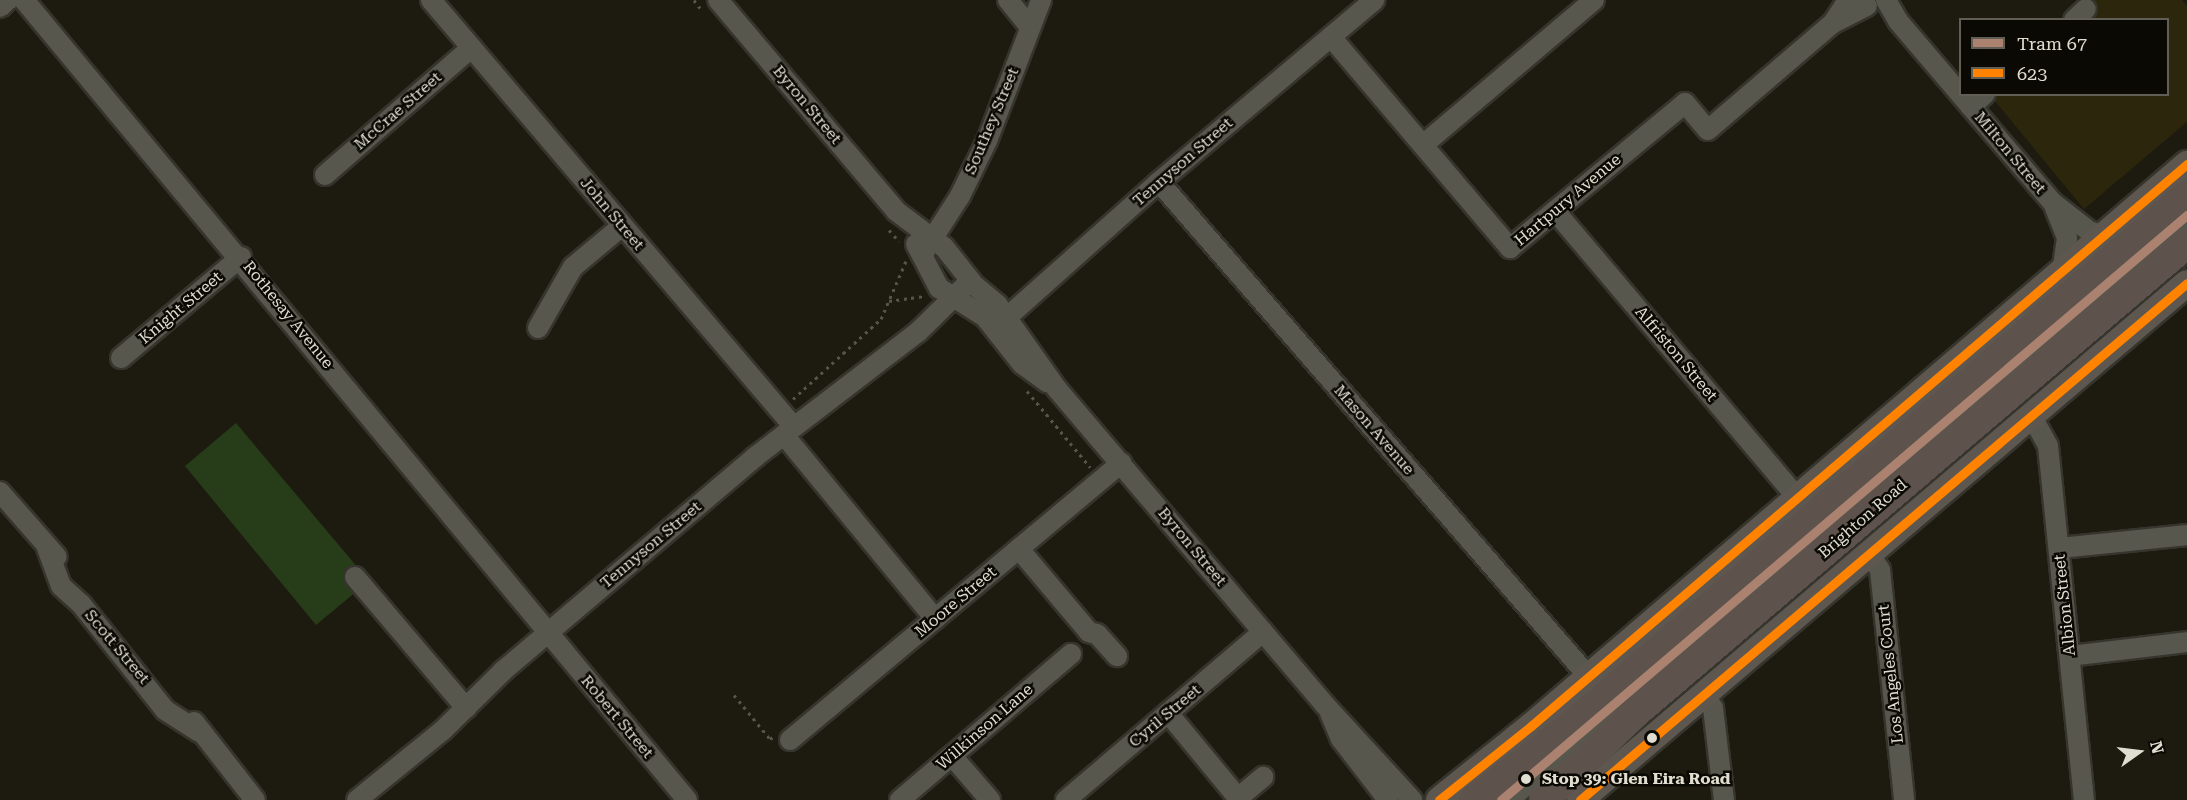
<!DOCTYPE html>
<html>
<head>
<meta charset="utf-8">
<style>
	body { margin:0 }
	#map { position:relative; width:2187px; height:800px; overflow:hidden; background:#1d1b0f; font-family:"Roboto Serif",serif }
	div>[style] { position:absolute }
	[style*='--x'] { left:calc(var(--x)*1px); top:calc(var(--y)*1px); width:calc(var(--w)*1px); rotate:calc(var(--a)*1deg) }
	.built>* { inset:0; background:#2c260c }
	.green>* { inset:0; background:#273c18 }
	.path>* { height:3px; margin-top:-1.5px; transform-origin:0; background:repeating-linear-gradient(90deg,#56554b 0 3px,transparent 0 7.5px) }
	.roads { filter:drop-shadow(2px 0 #36352d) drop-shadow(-2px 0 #36352d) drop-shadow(0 2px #36352d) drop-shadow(0 -2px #36352d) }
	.minor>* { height:20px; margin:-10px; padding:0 10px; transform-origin:10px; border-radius:10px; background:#58574e }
	.major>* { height:26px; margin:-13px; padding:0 13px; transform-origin:13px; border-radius:13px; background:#5e5750 }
	.highway>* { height:30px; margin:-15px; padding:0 15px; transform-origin:15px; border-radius:15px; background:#5d534c }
	.bus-1>* { height:9px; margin:-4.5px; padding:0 4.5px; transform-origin:4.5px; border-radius:4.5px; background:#ff8200 }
	.tram-1>* { height:9px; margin:-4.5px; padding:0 4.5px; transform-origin:4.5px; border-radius:4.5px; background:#aa826f }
	.dots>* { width:16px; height:16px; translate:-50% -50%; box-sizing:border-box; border:3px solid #0a0903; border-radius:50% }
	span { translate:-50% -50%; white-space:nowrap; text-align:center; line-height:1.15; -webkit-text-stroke:5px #0a0903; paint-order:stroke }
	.street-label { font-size:16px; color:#e0ded0 }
	.stop-label { font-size:16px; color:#e0ded0; font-weight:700 }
	.left { translate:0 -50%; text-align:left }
	.legend { position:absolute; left:1959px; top:18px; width:210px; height:78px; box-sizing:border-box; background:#0a0903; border:2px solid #605e55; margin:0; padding:8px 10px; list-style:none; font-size:18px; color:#e0ded0 }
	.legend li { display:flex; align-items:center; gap:12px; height:30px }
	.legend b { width:30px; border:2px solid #605e55 }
	.north { position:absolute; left:2109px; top:722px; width:60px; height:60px; -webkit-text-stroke:4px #0a0903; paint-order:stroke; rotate:76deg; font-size:16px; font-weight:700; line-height:24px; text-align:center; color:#e0ded0 }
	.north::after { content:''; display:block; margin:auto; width:21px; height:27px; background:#e0ded0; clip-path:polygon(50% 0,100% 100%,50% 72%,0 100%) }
</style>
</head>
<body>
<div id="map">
	<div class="built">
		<i style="clip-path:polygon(2079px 0,2182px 0,2187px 6px,2187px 122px,2084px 209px,1990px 95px,2168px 94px,2168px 20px,2082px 19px,2090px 13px)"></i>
	</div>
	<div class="green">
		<i style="clip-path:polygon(236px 423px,369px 581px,316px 625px,185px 466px)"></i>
	</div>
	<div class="path">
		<i style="--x:694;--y:0;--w:10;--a:53"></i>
		<i style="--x:889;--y:230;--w:15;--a:48"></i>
		<i style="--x:889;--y:301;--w:34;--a:-8"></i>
		<i style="--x:1027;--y:391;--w:99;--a:50.3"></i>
		<i style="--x:793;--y:399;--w:119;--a:-42.3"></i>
		<i style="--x:881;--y:319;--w:63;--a:-66.7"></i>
		<i style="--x:734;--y:695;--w:57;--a:50.7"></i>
		<i style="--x:770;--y:739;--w:4;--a:-34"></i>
	</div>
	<div class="roads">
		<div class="minor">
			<i style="--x:24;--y:0;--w:1039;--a:50.35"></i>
			<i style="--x:431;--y:0;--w:560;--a:49.63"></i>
			<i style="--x:718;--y:0;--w:276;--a:49.8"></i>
			<i style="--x:896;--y:211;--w:60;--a:36.9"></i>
			<i style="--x:944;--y:247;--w:48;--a:51.7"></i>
			<i style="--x:974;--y:285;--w:30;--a:40"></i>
			<i style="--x:997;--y:304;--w:104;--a:54.8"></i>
			<i style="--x:1057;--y:389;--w:414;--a:49.7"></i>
			<i style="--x:1325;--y:705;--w:129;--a:47.5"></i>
			<i style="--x:1008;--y:0;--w:35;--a:51"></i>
			<i style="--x:1886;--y:0;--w:24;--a:60"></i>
			<i style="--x:1898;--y:21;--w:239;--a:49.6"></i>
			<i style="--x:2053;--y:203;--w:46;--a:37.9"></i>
			<i style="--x:2089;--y:231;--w:17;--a:17"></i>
			<i style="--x:0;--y:7;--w:11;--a:-41"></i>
			<i style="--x:2074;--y:20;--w:16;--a:-43"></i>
			<i style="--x:1833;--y:23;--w:38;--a:-27"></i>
			<i style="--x:1331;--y:37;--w:277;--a:49.7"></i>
			<i style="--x:1510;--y:248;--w:227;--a:-39.6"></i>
			<i style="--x:1685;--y:103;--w:35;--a:50"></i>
			<i style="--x:1708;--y:130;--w:165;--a:-40.6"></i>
			<i style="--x:1833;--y:23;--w:27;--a:-57"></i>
			<i style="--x:1971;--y:107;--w:19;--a:-43"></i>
			<i style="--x:1423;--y:145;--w:224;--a:-40.3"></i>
			<i style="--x:325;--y:175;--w:194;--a:-41"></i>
			<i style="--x:1159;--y:182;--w:656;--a:49.02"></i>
			<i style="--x:2055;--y:208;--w:32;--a:68"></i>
			<i style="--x:2067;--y:238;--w:35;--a:98"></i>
			<i style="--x:1555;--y:211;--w:375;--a:49.8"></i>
			<i style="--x:916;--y:244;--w:50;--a:62.4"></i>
			<i style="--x:939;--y:288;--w:54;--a:32.2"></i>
			<i style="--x:985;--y:317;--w:60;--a:51.8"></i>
			<i style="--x:1022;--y:364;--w:31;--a:36"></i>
			<i style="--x:922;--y:255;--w:70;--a:-57.2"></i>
			<i style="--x:960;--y:196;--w:61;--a:-63.9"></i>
			<i style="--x:987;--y:141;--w:151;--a:-69"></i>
			<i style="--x:538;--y:328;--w:70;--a:-60.2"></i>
			<i style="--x:573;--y:267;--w:64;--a:-39.9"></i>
			<i style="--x:995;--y:328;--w:220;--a:-41.7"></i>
			<i style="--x:1159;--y:182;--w:282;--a:-40.2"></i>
			<i style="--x:121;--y:358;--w:157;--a:-40.1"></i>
			<i style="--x:2031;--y:415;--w:35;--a:61"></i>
			<i style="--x:2048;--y:446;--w:356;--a:84.2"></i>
			<i style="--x:784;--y:435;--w:238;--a:50.6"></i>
			<i style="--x:0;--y:492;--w:86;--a:48.8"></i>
			<i style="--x:47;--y:548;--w:40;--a:69.8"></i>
			<i style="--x:61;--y:586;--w:27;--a:42"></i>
			<i style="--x:81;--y:604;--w:135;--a:51.6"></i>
			<i style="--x:165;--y:710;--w:40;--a:32.9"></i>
			<i style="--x:2060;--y:548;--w:128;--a:-5.8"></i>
			<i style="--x:1019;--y:549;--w:109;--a:49.9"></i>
			<i style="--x:1089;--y:632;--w:8;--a:14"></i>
			<i style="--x:1097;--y:634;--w:30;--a:48"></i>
			<i style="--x:1868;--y:552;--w:22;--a:56"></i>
			<i style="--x:1880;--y:570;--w:231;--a:84"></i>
			<i style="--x:355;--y:577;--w:172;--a:49.7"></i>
			<i style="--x:2070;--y:656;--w:118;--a:-6.8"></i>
			<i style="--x:1703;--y:694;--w:17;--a:54"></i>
			<i style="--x:1713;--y:708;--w:93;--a:83.2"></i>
			<i style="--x:1168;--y:713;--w:110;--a:50.5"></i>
			<i style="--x:1238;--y:798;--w:33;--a:-40"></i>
			<i style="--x:1330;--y:713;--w:28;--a:67"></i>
			<i style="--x:1341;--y:739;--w:77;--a:52.4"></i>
			<i style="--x:194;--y:722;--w:99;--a:52"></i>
			<i style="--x:790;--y:740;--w:432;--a:-39.9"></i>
			<i style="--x:952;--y:756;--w:58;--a:49.2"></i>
			<i style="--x:357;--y:800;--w:111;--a:-39.1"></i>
			<i style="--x:443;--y:730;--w:84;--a:-44.5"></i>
			<i style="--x:503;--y:671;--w:331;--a:-40.3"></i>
			<i style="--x:755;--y:457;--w:205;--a:-37.5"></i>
			<i style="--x:918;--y:332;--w:73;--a:-44.4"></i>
			<i style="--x:900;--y:800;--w:225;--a:-40.5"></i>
			<i style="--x:1066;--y:800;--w:259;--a:-40.5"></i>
			<i style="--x:1509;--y:800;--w:890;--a:-40.4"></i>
		</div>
		<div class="major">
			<i style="--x:1439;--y:800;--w:118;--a:-38.8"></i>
			<i style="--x:1531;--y:726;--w:864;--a:-40.59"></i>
			<i style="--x:1580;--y:800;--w:797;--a:-40.42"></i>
		</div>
		<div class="highway">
			<i style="--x:1474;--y:800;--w:130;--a:-37.5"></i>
			<i style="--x:1577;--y:721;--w:805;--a:-40.77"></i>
			<i style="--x:1544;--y:800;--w:126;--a:-43.7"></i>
			<i style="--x:1635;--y:713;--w:725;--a:-40.41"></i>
		</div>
	</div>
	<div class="bus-1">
		<i style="--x:1439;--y:800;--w:118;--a:-38.8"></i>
		<i style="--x:1531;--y:726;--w:864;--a:-40.59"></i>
		<i style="--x:1580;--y:800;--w:797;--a:-40.42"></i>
	</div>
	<div class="tram-1">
		<i style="--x:1501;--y:800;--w:902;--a:-40.46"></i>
	</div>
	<div class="dots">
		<i style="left:1652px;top:738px;background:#e0ded0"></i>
		<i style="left:1526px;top:779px;background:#e0ded0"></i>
	</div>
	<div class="street-label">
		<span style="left:807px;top:105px;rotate:50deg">Byron Street</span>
		<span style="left:398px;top:111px;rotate:-41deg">McCrae Street</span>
		<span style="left:992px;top:121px;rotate:-67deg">Southey Street</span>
		<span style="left:2010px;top:153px;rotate:50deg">Milton Street</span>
		<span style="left:1183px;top:162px;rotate:-41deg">Tennyson Street</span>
		<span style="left:1568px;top:200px;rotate:-40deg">Hartpury Avenue</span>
		<span style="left:612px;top:214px;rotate:50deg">John Street</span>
		<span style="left:181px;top:308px;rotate:-40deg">Knight Street</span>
		<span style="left:288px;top:315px;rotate:51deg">Rothesay Avenue</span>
		<span style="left:1676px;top:354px;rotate:50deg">Alfriston Street</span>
		<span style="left:1374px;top:430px;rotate:49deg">Mason Avenue</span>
		<span style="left:1863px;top:519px;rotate:-41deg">Brighton Road</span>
		<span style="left:651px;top:545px;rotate:-40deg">Tennyson Street</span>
		<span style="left:1192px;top:547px;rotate:50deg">Byron Street</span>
		<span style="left:956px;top:602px;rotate:-40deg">Moore Street</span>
		<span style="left:2065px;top:605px;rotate:-96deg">Albion Street</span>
		<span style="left:117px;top:647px;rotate:50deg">Scott Street</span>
		<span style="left:1891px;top:674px;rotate:-96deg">Los Angeles Court</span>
		<span style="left:1165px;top:716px;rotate:-40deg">Cyril Street</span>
		<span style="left:617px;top:717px;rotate:50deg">Robert Street</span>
		<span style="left:985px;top:727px;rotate:-41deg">Wilkinson Lane</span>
	</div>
	<div class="stop-label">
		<span class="left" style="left:1542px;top:779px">Stop 39: Glen Eira Road</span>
	</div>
	<ul class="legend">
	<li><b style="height:8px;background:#aa826f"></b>Tram 67</li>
	<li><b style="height:8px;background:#ff8200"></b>623</li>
	</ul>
	<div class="north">N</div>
</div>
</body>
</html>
